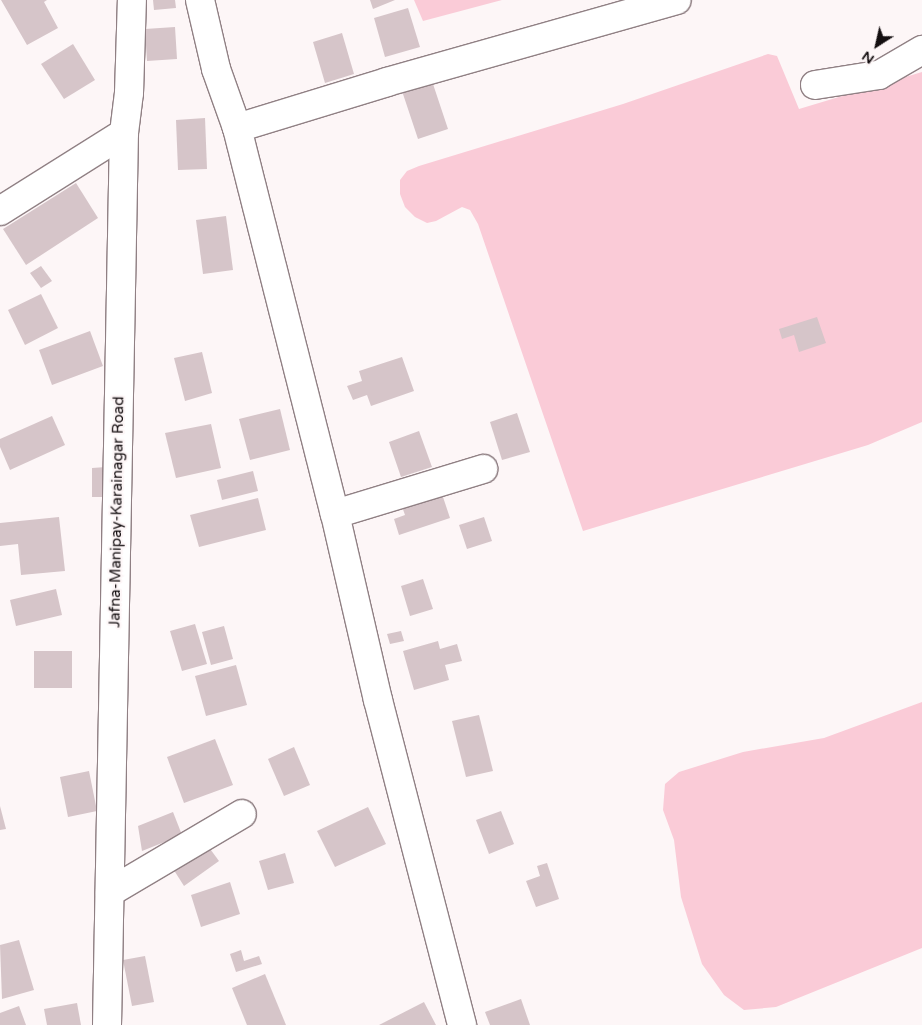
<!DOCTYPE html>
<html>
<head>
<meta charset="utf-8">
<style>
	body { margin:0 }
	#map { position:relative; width:922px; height:1025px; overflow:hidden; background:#fdf6f7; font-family:"Varela Round",sans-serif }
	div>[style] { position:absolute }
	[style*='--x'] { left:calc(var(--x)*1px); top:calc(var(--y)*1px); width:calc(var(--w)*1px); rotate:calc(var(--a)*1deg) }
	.green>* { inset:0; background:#facbd7 }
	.building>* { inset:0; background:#d6c5c9 }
	.roads { filter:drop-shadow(1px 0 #908084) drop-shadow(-1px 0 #908084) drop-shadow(0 1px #908084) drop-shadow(0 -1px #908084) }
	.minor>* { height:28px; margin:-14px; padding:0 14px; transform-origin:14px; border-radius:14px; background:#fff }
	.major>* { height:28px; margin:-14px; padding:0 14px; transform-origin:14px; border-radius:14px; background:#fff }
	span { translate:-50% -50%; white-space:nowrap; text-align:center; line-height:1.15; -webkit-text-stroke:4.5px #fdf6f7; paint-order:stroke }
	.street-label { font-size:15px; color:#140e10 }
	.north { position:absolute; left:852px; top:20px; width:50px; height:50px; -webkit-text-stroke:4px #fdf6f7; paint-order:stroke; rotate:215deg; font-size:14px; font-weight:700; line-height:20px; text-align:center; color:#140e10 }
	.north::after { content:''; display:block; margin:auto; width:18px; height:22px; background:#140e10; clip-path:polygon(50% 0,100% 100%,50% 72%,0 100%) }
</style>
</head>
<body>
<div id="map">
	<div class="green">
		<i style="clip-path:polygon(414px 0,502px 0,423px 21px)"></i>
		<i style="clip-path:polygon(768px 54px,777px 56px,799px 109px,922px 72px,922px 422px,868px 445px,583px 531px,478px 224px,470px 210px,462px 207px,436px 221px,427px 223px,415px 217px,405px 207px,400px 194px,400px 180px,407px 171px,419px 166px,623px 104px)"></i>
		<i style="clip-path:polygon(922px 702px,922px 948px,776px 1007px,744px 1010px,724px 995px,702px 964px,681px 897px,674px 840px,663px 810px,665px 784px,679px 772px,743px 752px,824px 738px)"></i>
	</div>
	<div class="building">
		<i style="clip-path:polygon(1px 0,47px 0,44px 2px,58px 28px,27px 45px)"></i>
		<i style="clip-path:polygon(153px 0,175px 0,176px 8px,154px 10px)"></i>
		<i style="clip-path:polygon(370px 0,395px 0,373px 9px)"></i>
		<i style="clip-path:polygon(408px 8px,420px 47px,385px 57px,374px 18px)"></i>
		<i style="clip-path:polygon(175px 27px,177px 59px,147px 61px,145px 29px)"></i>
		<i style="clip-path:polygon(342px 33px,354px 74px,325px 83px,313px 42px)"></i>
		<i style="clip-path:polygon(73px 44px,95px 80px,64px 99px,41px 64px)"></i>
		<i style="clip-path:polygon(431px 78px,448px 129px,418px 139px,401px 88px)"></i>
		<i style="clip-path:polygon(205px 118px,207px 169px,178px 170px,176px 120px)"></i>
		<i style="clip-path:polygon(76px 183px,98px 218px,26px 265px,3px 229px)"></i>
		<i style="clip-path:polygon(226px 216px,233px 270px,203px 274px,196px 220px)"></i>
		<i style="clip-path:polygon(41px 266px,52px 281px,41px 288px,30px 273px)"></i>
		<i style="clip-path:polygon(41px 294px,58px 328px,25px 345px,8px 310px)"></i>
		<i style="clip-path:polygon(817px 317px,826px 343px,799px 352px,794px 335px,782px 339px,779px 329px)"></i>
		<i style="clip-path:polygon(90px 331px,103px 366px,52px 385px,39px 350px)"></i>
		<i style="clip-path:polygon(202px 352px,212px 393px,185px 401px,174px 358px)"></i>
		<i style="clip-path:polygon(402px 357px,414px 391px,371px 406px,367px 395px,353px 400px,347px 386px,362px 381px,359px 371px)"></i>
		<i style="clip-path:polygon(280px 409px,290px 450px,250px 460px,239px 419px)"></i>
		<i style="clip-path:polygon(517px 413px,530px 452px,502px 460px,490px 422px)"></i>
		<i style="clip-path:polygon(52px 416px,65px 445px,10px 470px,0 447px,0 439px)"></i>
		<i style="clip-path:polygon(211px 424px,221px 468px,176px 478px,165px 433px)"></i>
		<i style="clip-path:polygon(419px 431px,432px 467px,401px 477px,389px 442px)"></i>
		<i style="clip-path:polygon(106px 467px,106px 497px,92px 497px,92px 468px)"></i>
		<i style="clip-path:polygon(253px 471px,258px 491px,222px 500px,217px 480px)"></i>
		<i style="clip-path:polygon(440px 488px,450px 518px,399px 535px,394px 519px,405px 515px,400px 501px)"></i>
		<i style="clip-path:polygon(258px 498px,266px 530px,199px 547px,190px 515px)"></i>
		<i style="clip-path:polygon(59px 517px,65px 571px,21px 575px,18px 544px,0 546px,0 523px)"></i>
		<i style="clip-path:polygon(484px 517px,492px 541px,467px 549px,459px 525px)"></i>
		<i style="clip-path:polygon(423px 579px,433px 609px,410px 616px,401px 586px)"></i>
		<i style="clip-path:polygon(56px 589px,62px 615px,16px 626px,10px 600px)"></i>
		<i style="clip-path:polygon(195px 624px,207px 664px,182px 671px,170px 631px)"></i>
		<i style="clip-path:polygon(224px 626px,233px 659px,211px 665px,202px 632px)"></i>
		<i style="clip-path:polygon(401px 631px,404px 641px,390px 644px,387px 634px)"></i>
		<i style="clip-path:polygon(438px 641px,440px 649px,457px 644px,462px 661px,445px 665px,449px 680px,414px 690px,403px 651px)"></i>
		<i style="clip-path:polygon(34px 651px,72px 651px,72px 688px,34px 688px)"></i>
		<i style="clip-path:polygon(236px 665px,247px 705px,206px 716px,195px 676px)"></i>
		<i style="clip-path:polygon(479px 715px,493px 771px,466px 777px,452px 721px)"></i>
		<i style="clip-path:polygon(215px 739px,233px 785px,184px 803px,167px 757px)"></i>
		<i style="clip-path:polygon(294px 747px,310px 785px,284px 796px,268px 759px)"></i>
		<i style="clip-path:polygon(89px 771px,97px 811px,68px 817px,60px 777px)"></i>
		<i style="clip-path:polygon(0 806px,6px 829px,0 830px)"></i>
		<i style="clip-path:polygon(368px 807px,386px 844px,335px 867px,317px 831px)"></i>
		<i style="clip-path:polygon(501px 811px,514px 844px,489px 854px,476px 820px)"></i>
		<i style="clip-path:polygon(173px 812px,182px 835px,142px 851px,138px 826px)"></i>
		<i style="clip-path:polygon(205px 842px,219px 861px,184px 886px,170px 864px)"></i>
		<i style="clip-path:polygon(285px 853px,294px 883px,268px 890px,259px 861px)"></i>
		<i style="clip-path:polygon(547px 863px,559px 899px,536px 907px,526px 881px,540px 876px,537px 866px)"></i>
		<i style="clip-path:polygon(230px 882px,240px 914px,201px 927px,191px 895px)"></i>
		<i style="clip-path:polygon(19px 940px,34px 990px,2px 999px,0 945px)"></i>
		<i style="clip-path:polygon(241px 950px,244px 961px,259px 956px,262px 964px,236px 972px,230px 954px)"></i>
		<i style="clip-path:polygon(145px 956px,154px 1002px,132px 1006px,123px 960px)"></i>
		<i style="clip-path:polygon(265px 974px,286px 1025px,247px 1025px,232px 988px)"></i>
		<i style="clip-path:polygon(521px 999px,530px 1025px,490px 1025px,485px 1012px)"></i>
		<i style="clip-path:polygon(424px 1002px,436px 1025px,379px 1025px)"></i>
		<i style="clip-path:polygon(77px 1003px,81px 1025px,47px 1025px,44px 1009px)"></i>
		<i style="clip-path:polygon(19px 1006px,26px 1025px,0 1025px,0 1013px)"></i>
	</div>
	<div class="roads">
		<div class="minor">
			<i style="--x:200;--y:0;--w:71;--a:76.9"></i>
			<i style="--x:216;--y:69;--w:63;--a:70.4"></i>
			<i style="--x:237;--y:128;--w:398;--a:75.8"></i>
			<i style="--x:335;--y:514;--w:191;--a:77"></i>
			<i style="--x:378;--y:700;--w:336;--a:75.5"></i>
			<i style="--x:815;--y:85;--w:65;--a:-8.9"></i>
			<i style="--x:879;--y:75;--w:50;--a:-30.2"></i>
			<i style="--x:237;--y:128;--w:157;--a:-17"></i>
			<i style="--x:387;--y:82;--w:301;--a:-15.8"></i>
			<i style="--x:0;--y:211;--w:146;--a:-32.2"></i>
			<i style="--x:335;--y:514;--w:155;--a:-16.9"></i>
			<i style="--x:110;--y:892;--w:153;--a:-30.6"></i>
		</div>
		<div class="major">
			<i style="--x:107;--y:1025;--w:892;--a:-88.91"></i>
			<i style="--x:124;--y:133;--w:40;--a:-82.9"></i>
			<i style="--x:129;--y:93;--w:93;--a:-88.2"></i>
		</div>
	</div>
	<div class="street-label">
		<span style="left:117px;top:512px;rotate:-89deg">Jafna-Manipay-Karainagar Road</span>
	</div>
	<div class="north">N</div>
</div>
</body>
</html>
